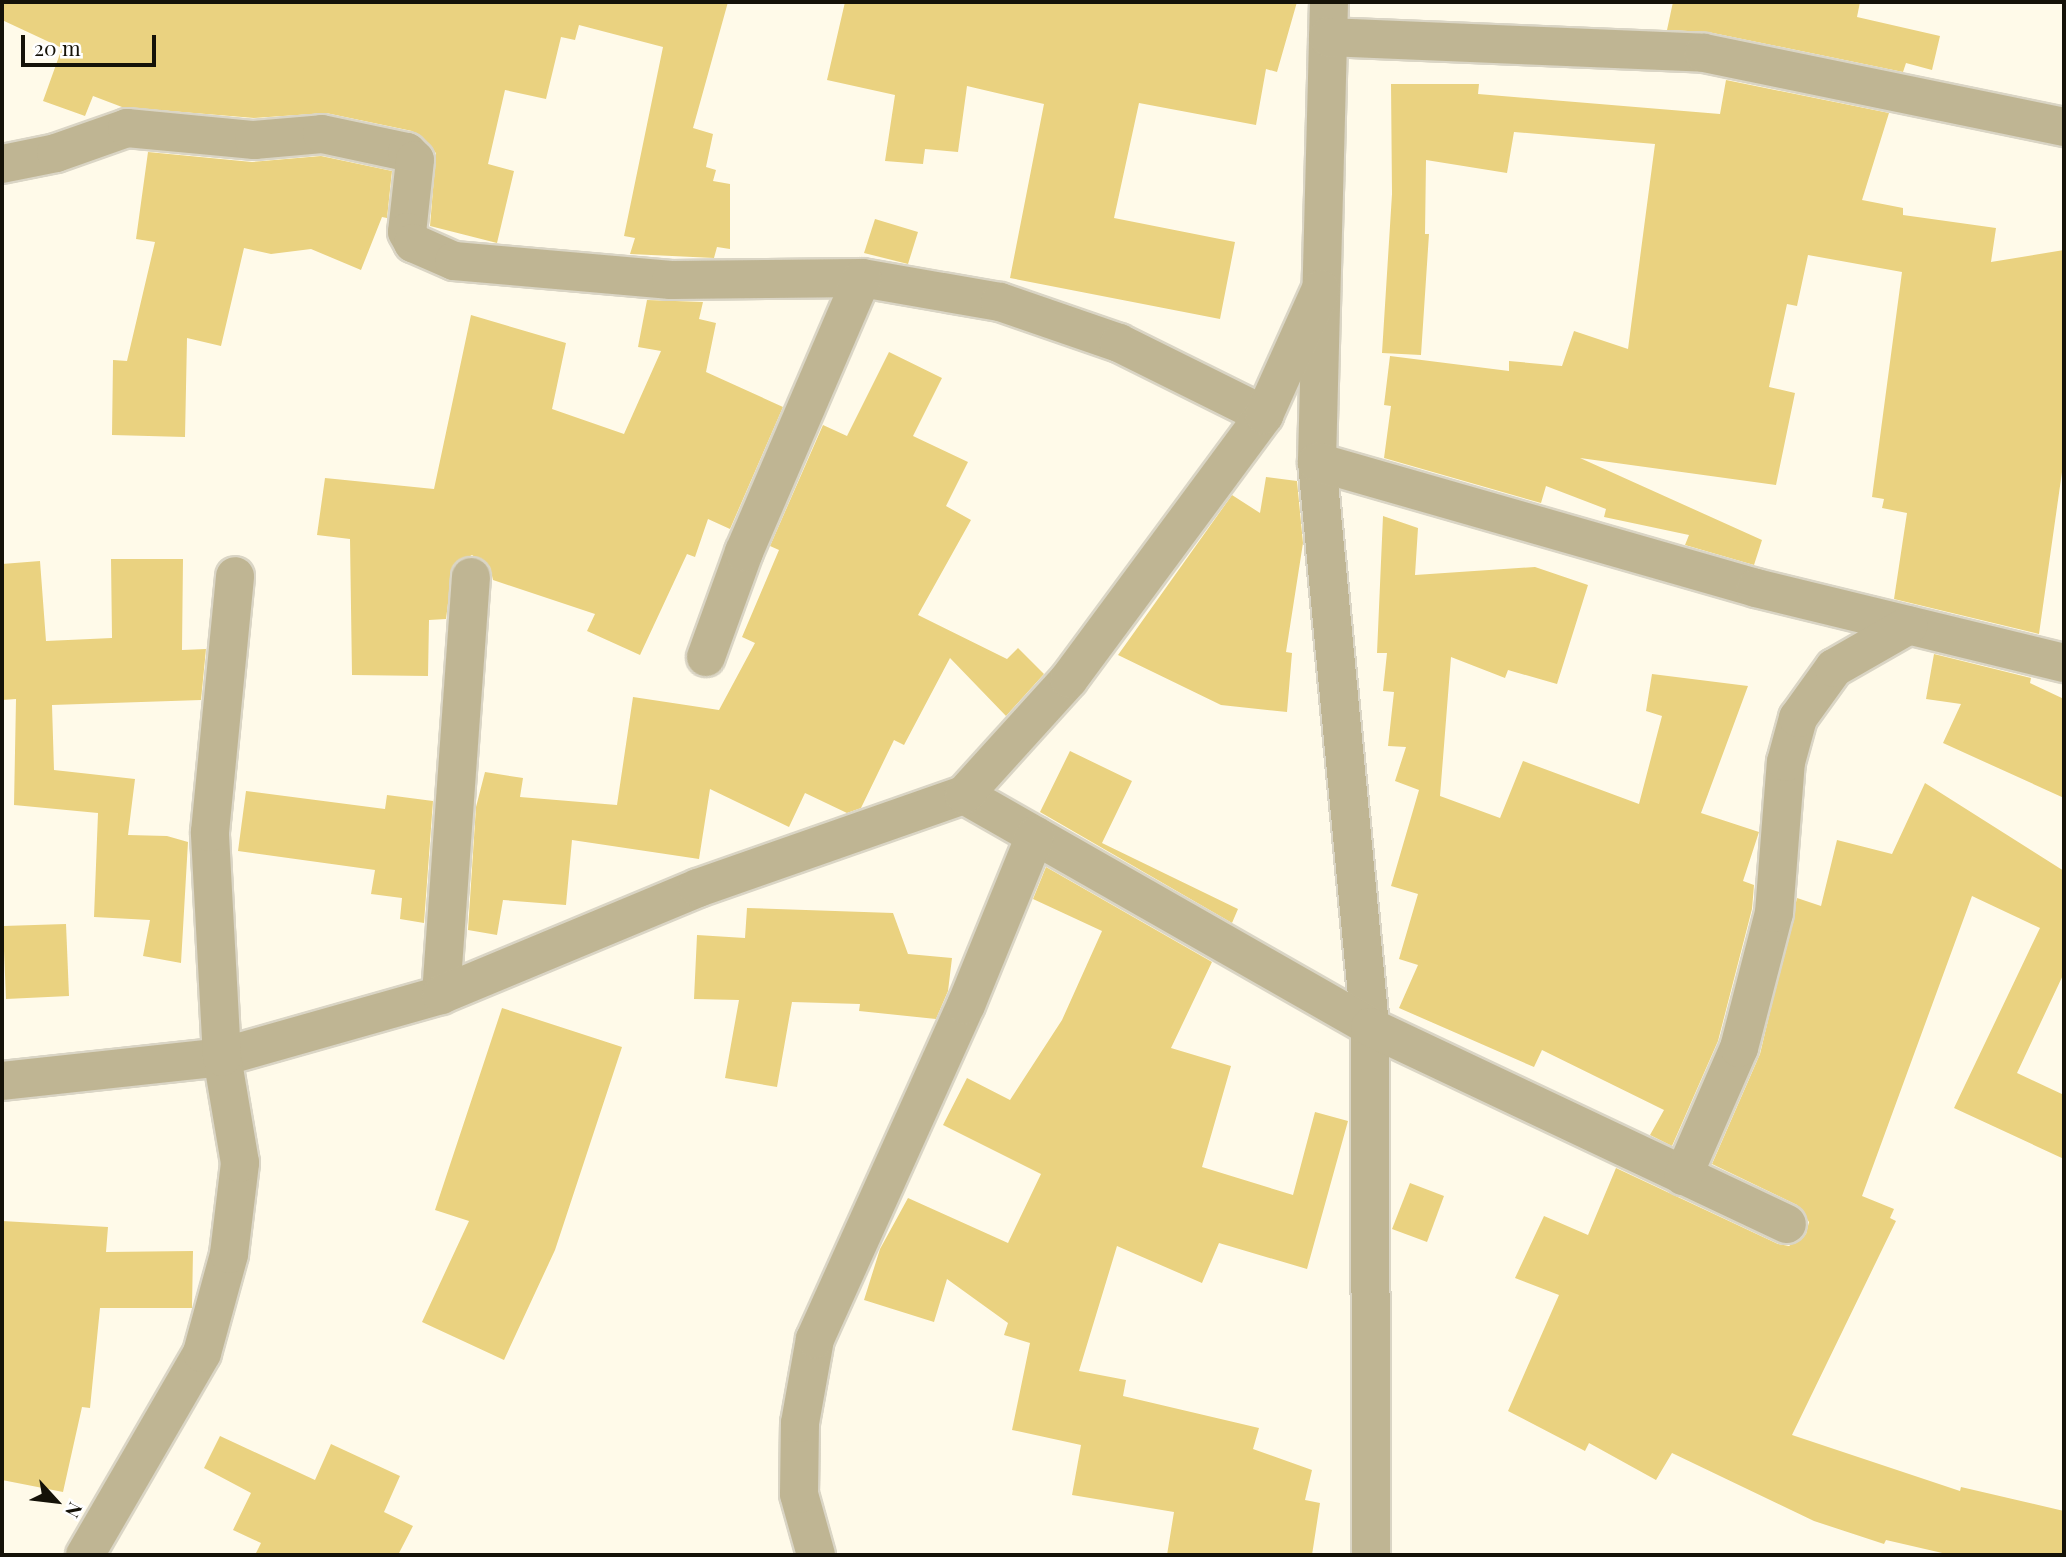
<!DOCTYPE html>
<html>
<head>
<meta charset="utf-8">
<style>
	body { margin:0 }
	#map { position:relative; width:2066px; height:1557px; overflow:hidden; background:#fffae9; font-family:"Playfair Display",serif }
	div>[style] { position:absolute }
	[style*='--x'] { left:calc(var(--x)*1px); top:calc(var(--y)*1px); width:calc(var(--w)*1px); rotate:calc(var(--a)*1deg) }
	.building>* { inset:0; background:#ead280 }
	.roads { filter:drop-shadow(2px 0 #dad5c5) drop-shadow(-2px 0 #dad5c5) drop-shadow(0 2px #dad5c5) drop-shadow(0 -2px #dad5c5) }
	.minor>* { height:38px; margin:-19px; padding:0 19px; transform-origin:19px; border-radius:19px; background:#bfb593 }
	span { translate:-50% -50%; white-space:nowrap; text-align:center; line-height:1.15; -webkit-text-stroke:6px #fff; paint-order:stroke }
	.frame { position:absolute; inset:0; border:4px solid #151208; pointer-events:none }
	.north { position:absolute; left:21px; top:1466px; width:70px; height:70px; -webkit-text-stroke:5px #fff; paint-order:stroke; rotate:117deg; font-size:19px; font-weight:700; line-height:28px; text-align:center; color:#151208 }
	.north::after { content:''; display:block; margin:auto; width:24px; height:32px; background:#151208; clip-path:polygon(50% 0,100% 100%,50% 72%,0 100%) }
	.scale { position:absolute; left:21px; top:35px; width:135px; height:32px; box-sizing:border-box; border:4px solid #151208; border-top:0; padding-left:9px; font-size:21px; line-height:24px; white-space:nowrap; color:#151208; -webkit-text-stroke:5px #fff; paint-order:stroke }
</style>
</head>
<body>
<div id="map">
	<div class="building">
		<i style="clip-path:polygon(2px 2px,728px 2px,693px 128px,713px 134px,706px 167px,716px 170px,713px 181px,730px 184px,730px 249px,717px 247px,714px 258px,630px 254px,635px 238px,624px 236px,663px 47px,579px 25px,575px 40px,561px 37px,546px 99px,505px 90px,488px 164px,514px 171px,497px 243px,430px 226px,436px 153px,412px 131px,326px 113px,254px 118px,122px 107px,93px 96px,85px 116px,43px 101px,62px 48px,2px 20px)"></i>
		<i style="clip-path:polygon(845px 2px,1297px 2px,1277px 72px,1266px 69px,1256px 125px,1139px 103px,1114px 218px,1235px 242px,1220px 319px,1010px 278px,1044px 104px,967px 86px,958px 152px,925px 149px,923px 164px,885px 161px,895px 95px,827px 80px)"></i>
		<i style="clip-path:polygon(1673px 2px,1860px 2px,1857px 17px,1940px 36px,1932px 70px,1906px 63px,1903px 72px,1708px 32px,1667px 30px)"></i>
		<i style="clip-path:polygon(1726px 80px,1889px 113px,1862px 200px,1903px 208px,1903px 215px,1996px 228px,1991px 262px,2064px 250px,2064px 458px,2039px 634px,1894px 599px,1907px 513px,1882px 508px,1884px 499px,1872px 497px,1902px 272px,1808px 255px,1797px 306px,1787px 304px,1769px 387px,1795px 393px,1776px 485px,1580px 458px,1762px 540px,1754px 565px,1685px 545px,1689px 535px,1604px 517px,1606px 509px,1546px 486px,1541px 503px,1384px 458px,1391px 406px,1384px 405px,1390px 356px,1509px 371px,1509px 361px,1562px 366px,1574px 331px,1628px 349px,1655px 144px,1514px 132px,1507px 173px,1426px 160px,1425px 234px,1429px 234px,1421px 355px,1382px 353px,1392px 194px,1391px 84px,1479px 84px,1478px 94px,1720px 114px)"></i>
		<i style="clip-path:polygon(148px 152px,252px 162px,321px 156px,392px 171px,387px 218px,382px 217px,361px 270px,311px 249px,271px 254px,244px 248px,221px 346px,187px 338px,185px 437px,112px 435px,113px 360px,127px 361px,155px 242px,136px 239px)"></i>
		<i style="clip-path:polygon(875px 219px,918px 232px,908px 264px,864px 253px)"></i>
		<i style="clip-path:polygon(647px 300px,703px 302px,699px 319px,716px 323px,706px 372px,783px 407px,730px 529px,708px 519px,695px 557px,687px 554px,640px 655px,587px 631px,595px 614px,493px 580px,490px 567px,472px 555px,453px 565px,446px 619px,429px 620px,428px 676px,352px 675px,350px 539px,317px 535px,325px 478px,434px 489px,471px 315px,566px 343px,552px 409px,624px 434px,661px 351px,638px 347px)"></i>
		<i style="clip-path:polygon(889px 352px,942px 378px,913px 436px,968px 462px,946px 506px,971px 520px,918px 615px,1007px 659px,1018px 648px,1044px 674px,1006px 716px,950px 658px,904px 745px,894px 740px,861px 808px,847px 813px,805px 793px,789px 827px,710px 789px,699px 859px,572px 840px,566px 905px,503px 900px,497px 935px,468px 930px,476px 807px,485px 772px,523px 778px,520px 797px,617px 805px,633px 697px,719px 710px,755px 643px,742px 637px,779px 550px,770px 546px,823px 425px,847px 436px)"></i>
		<i style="clip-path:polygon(1266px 477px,1297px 481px,1303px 543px,1286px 652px,1292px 653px,1287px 712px,1221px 705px,1118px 655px,1232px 495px,1260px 513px)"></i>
		<i style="clip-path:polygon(1383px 516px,1418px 528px,1415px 575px,1535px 567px,1588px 585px,1557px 684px,1508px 670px,1505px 678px,1451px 657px,1440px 796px,1500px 818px,1523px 761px,1639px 804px,1662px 716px,1646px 711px,1652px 674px,1748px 686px,1701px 813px,1759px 832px,1743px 881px,1754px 885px,1752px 909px,1718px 1041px,1672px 1146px,1650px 1135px,1664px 1110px,1542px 1050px,1534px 1067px,1399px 1008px,1418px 965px,1399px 959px,1418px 894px,1391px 886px,1419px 790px,1395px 781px,1406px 747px,1388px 746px,1394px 692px,1383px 691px,1387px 653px,1377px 653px)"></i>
		<i style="clip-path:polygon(111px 559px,183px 559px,182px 650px,206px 649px,201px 700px,52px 705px,54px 770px,135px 779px,128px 835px,167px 836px,188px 842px,181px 963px,143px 956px,150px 920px,94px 917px,98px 813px,14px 805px,16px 699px,2px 700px,2px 564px,40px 561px,46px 641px,112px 638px)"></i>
		<i style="clip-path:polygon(1934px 654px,2031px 678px,2030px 683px,2064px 699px,2064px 798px,1943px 743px,1961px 704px,1926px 699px)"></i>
		<i style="clip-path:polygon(1070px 751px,1132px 781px,1102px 843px,1238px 909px,1232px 923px,1040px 812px)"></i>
		<i style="clip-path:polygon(1925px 783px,2064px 871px,2064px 973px,2017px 1073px,2064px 1095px,2064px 1159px,1954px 1108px,2040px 928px,1972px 896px,1862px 1196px,1894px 1209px,1890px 1218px,1896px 1221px,1792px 1435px,1960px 1491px,1961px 1487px,2064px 1511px,2064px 1555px,1951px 1555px,1886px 1540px,1884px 1544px,1814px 1521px,1672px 1453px,1656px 1480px,1589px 1443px,1585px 1451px,1508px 1411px,1559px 1295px,1515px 1278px,1544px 1216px,1588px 1235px,1616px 1168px,1778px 1244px,1789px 1246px,1806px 1234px,1809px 1222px,1797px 1205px,1712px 1164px,1760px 1054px,1797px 898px,1821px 906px,1837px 840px,1892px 854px)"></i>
		<i style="clip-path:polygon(246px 791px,385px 809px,387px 795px,433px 801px,424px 923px,400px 919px,402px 898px,371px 894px,375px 870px,238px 851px)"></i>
		<i style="clip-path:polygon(1046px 867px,1212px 962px,1171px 1048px,1231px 1066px,1202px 1167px,1293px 1195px,1315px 1112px,1348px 1121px,1307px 1269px,1219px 1243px,1202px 1283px,1117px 1246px,1079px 1371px,1126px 1380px,1123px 1396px,1259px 1428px,1253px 1449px,1312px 1470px,1305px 1500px,1320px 1503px,1312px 1555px,1167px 1555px,1174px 1512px,1072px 1495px,1081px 1445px,1012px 1430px,1030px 1343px,1004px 1335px,1008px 1323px,947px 1279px,934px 1322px,864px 1300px,880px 1249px,908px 1198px,1008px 1243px,1041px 1174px,943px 1125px,967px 1078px,1010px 1100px,1062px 1020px,1102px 931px,1033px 899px)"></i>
		<i style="clip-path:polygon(747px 908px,893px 913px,908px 954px,952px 958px,948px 991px,936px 1019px,859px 1011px,860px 1004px,792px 1002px,777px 1087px,725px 1078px,739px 1000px,694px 999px,697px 935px,745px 938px)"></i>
		<i style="clip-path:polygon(66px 924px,69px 996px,6px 999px,3px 926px)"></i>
		<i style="clip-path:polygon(502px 1008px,622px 1047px,555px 1250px,504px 1360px,422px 1322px,469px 1221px,435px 1210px)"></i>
		<i style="clip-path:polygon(1410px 1183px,1444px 1196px,1427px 1242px,1392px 1229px)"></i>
		<i style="clip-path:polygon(2px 1221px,108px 1227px,106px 1252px,193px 1251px,192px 1308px,100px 1308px,90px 1408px,82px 1407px,63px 1492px,2px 1480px)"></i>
		<i style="clip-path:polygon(220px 1436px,315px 1480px,331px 1444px,400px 1476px,384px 1512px,413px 1526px,398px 1555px,255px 1555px,261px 1543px,233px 1530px,251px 1493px,204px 1468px)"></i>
	</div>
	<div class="roads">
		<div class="minor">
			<i style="--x:1329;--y:2;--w:460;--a:91.5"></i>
			<i style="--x:1317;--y:462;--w:567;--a:84.64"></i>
			<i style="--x:1370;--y:1027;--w:528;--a:89.89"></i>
			<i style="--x:1328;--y:37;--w:376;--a:2.4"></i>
			<i style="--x:1704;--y:53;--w:368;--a:11.6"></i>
			<i style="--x:2;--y:164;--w:55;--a:-11.5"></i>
			<i style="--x:56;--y:153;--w:75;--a:-19.4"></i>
			<i style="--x:127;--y:128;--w:128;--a:5.4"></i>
			<i style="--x:254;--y:140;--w:68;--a:-5"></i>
			<i style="--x:322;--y:134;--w:87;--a:12"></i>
			<i style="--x:407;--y:152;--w:11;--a:45"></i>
			<i style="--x:415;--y:160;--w:72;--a:96.3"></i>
			<i style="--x:407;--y:232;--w:13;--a:61"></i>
			<i style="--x:413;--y:243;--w:45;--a:23.7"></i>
			<i style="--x:454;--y:261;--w:218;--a:5"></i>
			<i style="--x:671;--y:280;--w:191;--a:-0.6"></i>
			<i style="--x:862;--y:278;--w:140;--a:9.9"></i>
			<i style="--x:1000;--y:302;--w:126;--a:19"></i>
			<i style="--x:1119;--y:343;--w:162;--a:26.4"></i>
			<i style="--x:1317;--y:462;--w:457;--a:16"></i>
			<i style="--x:1756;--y:588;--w:317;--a:13.7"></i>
			<i style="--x:706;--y:657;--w:112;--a:-70.1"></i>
			<i style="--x:744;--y:552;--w:298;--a:-66.7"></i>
			<i style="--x:964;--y:795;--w:468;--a:29.7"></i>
			<i style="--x:1370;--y:1027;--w:461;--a:25.3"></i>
			<i style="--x:441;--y:995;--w:419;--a:-85.9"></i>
			<i style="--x:2;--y:1081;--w:221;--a:-6.2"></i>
			<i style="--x:222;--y:1057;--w:228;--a:-15.8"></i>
			<i style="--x:441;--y:995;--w:278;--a:-22.6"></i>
			<i style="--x:698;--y:888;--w:282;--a:-19.3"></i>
			<i style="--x:964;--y:795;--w:156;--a:-47.8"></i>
			<i style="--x:1069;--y:679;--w:328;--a:-53.5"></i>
			<i style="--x:1264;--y:415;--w:138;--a:-65.7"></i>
			<i style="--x:1683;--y:1176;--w:140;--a:-66.4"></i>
			<i style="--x:1739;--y:1048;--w:139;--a:-75.5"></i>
			<i style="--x:1774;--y:913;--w:151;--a:-85.5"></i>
			<i style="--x:1786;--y:762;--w:46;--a:-74.7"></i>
			<i style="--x:1798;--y:718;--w:62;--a:-54.2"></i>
			<i style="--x:1834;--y:668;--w:86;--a:-29.8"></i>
			<i style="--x:85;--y:1555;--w:233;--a:-59.9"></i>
			<i style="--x:202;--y:1353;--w:103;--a:-74.7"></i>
			<i style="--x:229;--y:1254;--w:92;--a:-83.1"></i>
			<i style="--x:240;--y:1163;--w:108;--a:-99.6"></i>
			<i style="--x:222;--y:1057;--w:225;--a:-93.1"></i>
			<i style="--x:210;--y:832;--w:257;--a:-84.4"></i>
			<i style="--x:816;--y:1555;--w:63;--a:-105.6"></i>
			<i style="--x:799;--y:1494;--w:71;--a:-89.2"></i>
			<i style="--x:800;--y:1423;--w:85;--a:-79.9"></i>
			<i style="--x:815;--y:1339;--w:367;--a:-65.7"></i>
			<i style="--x:966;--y:1005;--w:183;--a:-67.8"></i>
		</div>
	</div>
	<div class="frame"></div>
	<div class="north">N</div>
	<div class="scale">20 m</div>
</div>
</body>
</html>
